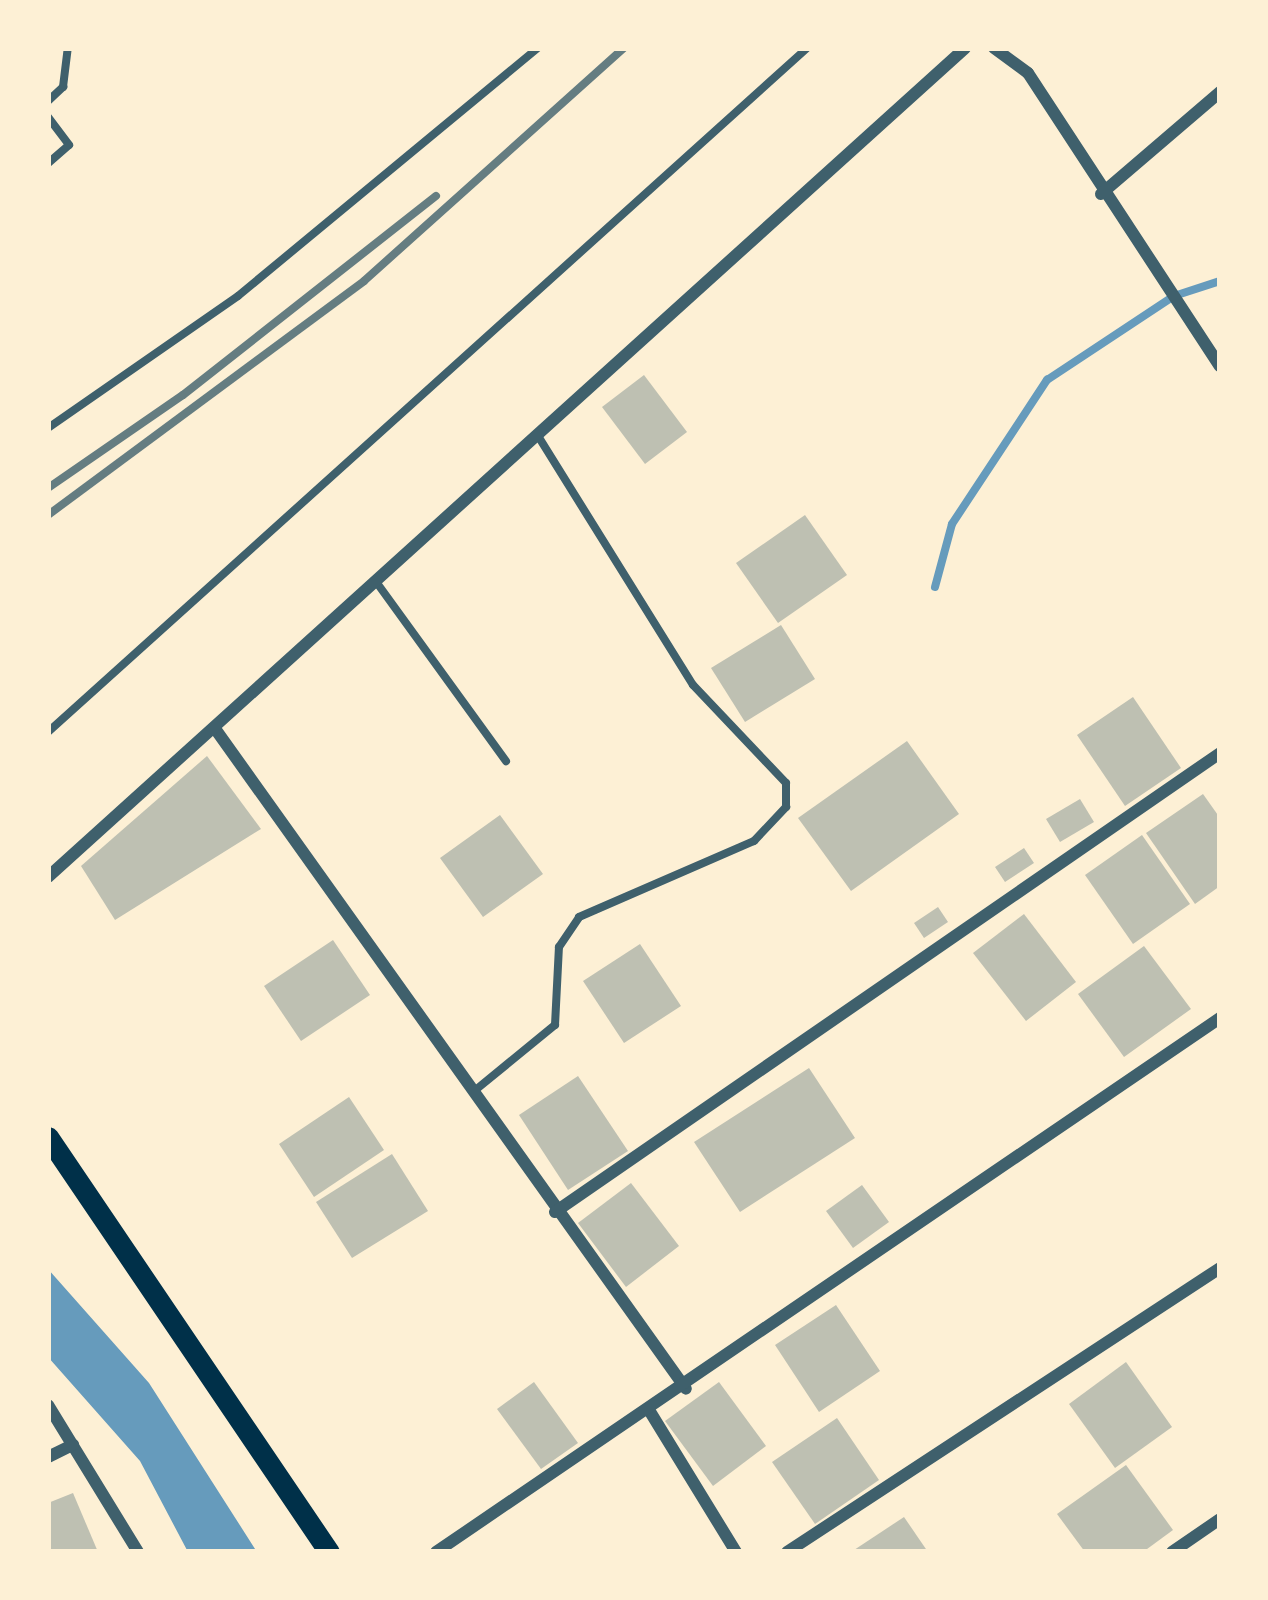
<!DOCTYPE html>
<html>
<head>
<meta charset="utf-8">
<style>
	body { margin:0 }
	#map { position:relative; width:1268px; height:1600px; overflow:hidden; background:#fdf0d5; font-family:"Open Sans",sans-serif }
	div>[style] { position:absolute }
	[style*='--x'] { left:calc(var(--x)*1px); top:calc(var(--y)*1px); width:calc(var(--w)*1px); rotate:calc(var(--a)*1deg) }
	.water>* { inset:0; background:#669bbc }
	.stream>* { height:8px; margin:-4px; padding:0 4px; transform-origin:4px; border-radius:4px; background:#669bbc }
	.building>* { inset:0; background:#bec0b2 }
	.service>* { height:8px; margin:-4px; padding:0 4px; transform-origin:4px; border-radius:4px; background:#3f606c }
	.minor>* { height:12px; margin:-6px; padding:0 6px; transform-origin:6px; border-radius:6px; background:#3f606c }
	.secondary>* { height:21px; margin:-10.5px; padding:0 10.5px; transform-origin:10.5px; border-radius:10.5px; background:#003049 }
	.rail>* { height:8px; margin:-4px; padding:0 4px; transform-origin:4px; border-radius:4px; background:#657d81 }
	span { translate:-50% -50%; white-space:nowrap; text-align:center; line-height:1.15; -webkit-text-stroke:12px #fdf0d5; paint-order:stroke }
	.frame { position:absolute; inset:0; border:51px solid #fdf0d5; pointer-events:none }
</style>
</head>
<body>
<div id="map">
	<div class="water">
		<i style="clip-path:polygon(48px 1269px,149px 1383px,257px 1552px,188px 1552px,140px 1461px,48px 1357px)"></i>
	</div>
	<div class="stream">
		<i style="--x:935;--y:587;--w:65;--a:-74.9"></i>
		<i style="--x:952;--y:524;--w:173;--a:-56.6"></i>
		<i style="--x:1047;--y:380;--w:152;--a:-33.5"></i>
		<i style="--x:1174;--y:296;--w:48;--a:-18.1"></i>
	</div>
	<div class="building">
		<i style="clip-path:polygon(644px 375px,687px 432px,645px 464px,602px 407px)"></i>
		<i style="clip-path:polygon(805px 515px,847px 575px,778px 623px,736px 563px)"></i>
		<i style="clip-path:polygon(781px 625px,815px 679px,745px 722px,711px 668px)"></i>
		<i style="clip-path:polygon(1133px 697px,1181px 768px,1125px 806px,1077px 735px)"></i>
		<i style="clip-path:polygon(907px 741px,959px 814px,851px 891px,798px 818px)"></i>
		<i style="clip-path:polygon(207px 756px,261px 829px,115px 920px,81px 866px)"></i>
		<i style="clip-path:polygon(1203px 794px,1220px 818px,1220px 886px,1195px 904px,1146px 833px)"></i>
		<i style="clip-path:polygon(1080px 799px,1094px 822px,1060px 842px,1046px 819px)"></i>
		<i style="clip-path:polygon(500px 815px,543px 874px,483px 917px,440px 858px)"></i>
		<i style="clip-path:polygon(1142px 835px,1190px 904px,1133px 944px,1085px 875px)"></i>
		<i style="clip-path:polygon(1024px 848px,1034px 863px,1005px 882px,995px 867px)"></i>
		<i style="clip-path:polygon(938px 907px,948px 922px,924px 938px,914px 923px)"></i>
		<i style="clip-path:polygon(1024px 914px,1076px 982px,1026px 1021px,973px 953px)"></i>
		<i style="clip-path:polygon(333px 940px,370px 995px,301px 1041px,264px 986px)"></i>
		<i style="clip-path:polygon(640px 944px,681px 1006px,624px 1043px,583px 981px)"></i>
		<i style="clip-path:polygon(1144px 946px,1191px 1009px,1124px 1057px,1078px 994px)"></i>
		<i style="clip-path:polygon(809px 1068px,855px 1138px,740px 1212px,694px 1142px)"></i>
		<i style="clip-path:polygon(578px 1076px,628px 1151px,568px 1190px,519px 1115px)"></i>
		<i style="clip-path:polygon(349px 1097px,384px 1150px,314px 1197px,279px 1144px)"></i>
		<i style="clip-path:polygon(392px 1154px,428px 1211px,352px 1258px,316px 1202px)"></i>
		<i style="clip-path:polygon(631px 1183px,679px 1246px,626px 1287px,578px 1223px)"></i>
		<i style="clip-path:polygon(862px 1185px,889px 1222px,853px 1248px,826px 1211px)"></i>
		<i style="clip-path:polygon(836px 1305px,880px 1371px,819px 1412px,775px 1345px)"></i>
		<i style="clip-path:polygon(1126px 1362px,1172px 1427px,1115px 1468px,1069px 1404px)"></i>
		<i style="clip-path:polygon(534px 1382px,578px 1443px,541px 1469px,497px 1409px)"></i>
		<i style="clip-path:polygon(719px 1382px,766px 1446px,713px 1486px,665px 1421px)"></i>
		<i style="clip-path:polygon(837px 1418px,879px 1480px,815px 1524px,772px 1462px)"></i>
		<i style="clip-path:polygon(1126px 1465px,1173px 1530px,1143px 1552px,1085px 1552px,1057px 1514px)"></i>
		<i style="clip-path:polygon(73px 1493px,98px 1552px,48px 1552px,48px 1503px)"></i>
		<i style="clip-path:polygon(904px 1517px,928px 1552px,851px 1552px)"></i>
	</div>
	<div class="service">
		<i style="--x:48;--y:101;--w:21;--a:-43"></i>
		<i style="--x:63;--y:87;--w:39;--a:-83"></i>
		<i style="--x:48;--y:117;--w:35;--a:53"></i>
		<i style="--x:69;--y:145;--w:28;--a:139"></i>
		<i style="--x:48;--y:428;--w:231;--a:-34.8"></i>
		<i style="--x:238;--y:296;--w:389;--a:-39.6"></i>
		<i style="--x:377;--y:583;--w:220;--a:54.1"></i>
		<i style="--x:48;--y:732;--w:1022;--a:-42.02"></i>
		<i style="--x:473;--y:1092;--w:106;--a:-39.3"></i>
		<i style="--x:555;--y:1025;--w:78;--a:-87.1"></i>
		<i style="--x:559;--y:947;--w:36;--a:-56"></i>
		<i style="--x:579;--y:917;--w:191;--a:-23.5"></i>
		<i style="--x:754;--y:841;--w:47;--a:-46.7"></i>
		<i style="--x:786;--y:807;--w:24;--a:-90"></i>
		<i style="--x:786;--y:783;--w:135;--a:-133.5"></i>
		<i style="--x:693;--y:685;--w:296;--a:-121.9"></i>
	</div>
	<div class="minor">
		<i style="--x:994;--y:48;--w:42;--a:36.3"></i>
		<i style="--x:1028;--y:73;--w:350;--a:56.8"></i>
		<i style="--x:1101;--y:194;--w:157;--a:-40.6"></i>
		<i style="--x:216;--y:730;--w:809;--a:54.5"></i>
		<i style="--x:48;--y:877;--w:1236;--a:-42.11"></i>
		<i style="--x:555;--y:1212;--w:808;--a:-34.61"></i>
		<i style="--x:48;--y:1405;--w:172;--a:58.5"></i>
		<i style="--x:649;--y:1410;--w:167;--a:58.5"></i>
		<i style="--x:48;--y:1457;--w:28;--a:-26"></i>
		<i style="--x:436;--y:1552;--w:949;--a:-34.26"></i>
		<i style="--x:787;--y:1552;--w:518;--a:-33.26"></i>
		<i style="--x:1172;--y:1552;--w:58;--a:-34.5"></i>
	</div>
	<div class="secondary">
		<i style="--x:48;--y:1137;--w:501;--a:55.9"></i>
	</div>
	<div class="rail">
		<i style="--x:48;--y:488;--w:164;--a:-34.6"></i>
		<i style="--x:183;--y:395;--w:322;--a:-38.2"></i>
		<i style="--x:48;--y:515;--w:393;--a:-36.5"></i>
		<i style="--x:364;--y:281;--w:349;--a:-41.9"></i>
	</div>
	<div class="frame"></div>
</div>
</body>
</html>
